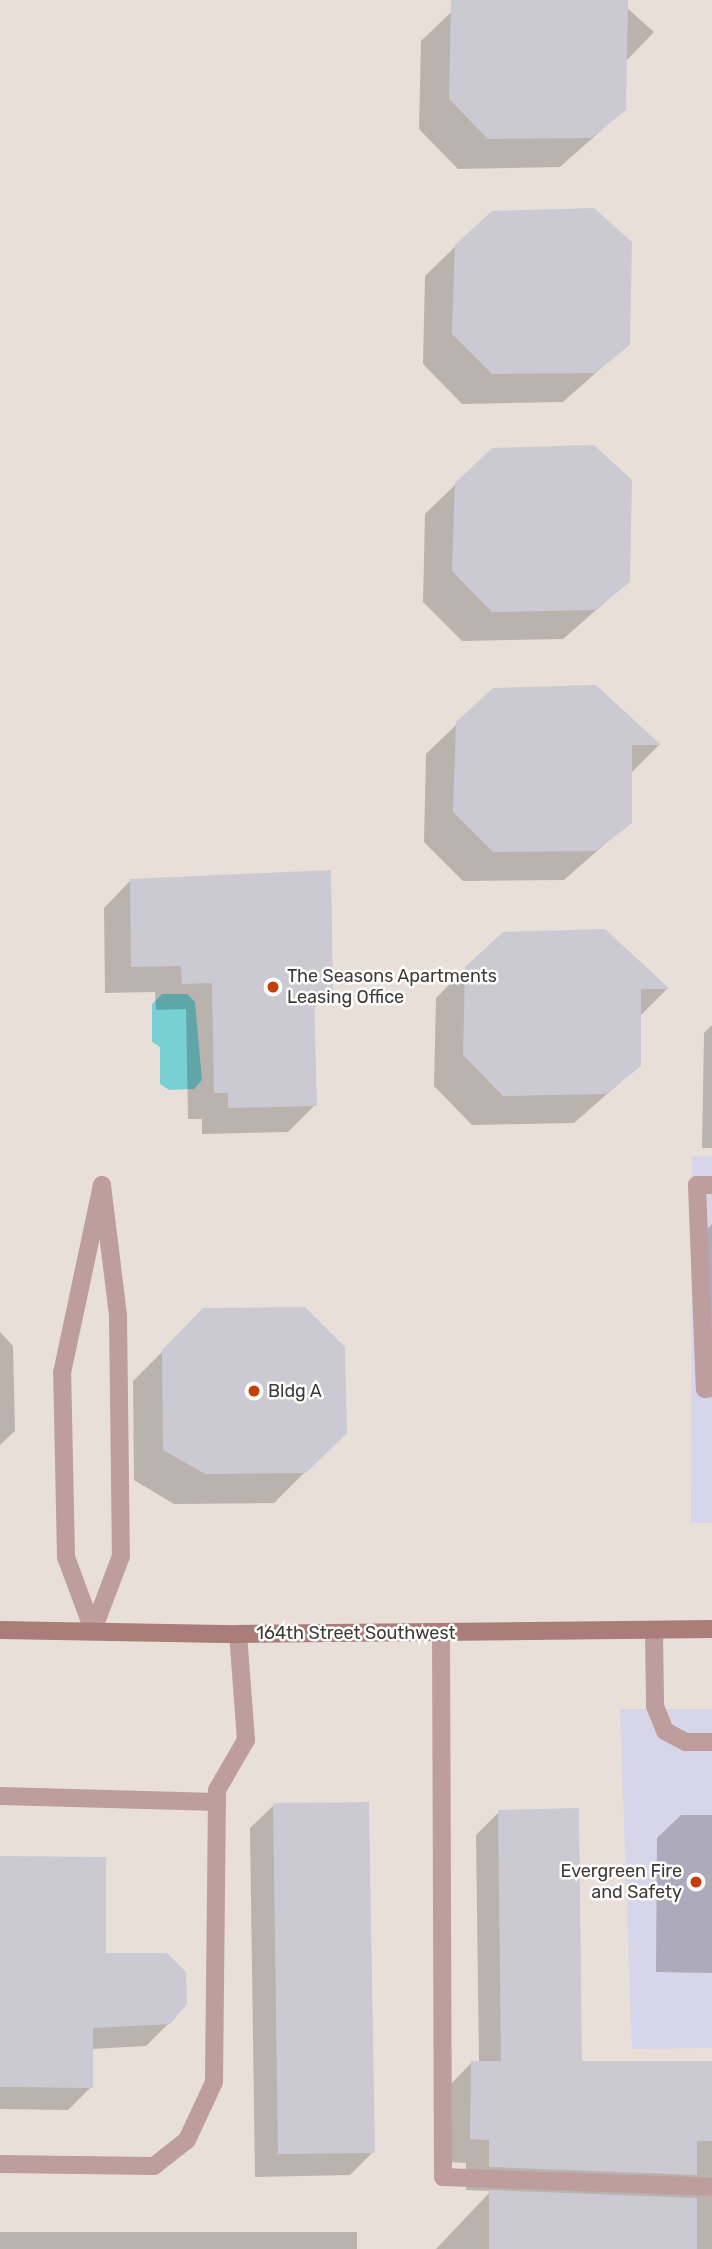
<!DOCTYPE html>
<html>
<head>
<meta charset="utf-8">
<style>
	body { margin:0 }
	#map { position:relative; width:712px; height:2249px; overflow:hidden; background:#e9dfd9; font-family:Rubik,sans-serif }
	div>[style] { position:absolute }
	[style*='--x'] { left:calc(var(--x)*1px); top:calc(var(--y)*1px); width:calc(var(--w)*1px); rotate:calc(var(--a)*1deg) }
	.commercial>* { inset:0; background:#d7d5ea }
	.water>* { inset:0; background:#79d0d4 }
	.shadow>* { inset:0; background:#0003 }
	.building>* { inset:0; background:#cbcad3 }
	.lane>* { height:18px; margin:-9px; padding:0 9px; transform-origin:9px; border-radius:9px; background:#be9e9c }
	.street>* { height:18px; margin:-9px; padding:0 9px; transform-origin:9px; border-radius:9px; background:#be9e9c }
	.secondary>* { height:18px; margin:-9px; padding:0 9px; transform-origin:9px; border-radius:9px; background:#ab7d7a }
	.dots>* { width:19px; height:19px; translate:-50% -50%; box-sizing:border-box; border:4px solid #fff; border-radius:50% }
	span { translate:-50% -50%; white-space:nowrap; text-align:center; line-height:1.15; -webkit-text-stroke:5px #fff; paint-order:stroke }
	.poi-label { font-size:18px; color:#3e3a38 }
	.left { translate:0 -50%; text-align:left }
	.right { translate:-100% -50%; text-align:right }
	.street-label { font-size:18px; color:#3e3a38 }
</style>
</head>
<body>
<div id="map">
	<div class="commercial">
		<i style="clip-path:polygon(692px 1156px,712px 1156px,712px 1523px,691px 1523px)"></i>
		<i style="clip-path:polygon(620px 1709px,712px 1709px,712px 2048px,632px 2049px)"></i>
	</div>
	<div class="water">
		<i style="clip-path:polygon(162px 994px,187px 994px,195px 1002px,202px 1080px,194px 1089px,169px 1090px,160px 1084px,160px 1047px,152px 1042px,152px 1004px)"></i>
	</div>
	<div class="shadow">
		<i style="clip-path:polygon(464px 0,618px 0,654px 32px,626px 61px,625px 109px,560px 167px,458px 169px,419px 129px,421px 41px)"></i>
		<i style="clip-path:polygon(456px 246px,628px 344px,563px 402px,462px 404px,423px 364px,425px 276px)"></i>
		<i style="clip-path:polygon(456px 484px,628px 582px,563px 639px,462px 641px,423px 602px,425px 514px)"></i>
		<i style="clip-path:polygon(595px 687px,659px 745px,630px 774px,630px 822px,564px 880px,463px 881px,424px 842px,426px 754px,457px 724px)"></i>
		<i style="clip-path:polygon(130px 881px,331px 990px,313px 1009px,315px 1105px,288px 1132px,202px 1134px,202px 1119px,188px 1119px,186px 1009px,156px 1010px,155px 992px,105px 993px,104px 908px)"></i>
		<i style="clip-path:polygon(466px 968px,667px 989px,639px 1017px,639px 1066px,574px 1123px,472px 1125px,434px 1086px,436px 998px)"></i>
		<i style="clip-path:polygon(712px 1025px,712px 1148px,702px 1148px,704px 1033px)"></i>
		<i style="clip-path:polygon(712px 1224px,712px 1360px,699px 1237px)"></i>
		<i style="clip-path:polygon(204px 1310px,345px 1432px,274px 1503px,174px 1504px,134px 1480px,133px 1381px)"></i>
		<i style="clip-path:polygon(0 1332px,13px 1346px,15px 1431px,0 1445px)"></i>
		<i style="clip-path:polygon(274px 1805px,373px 2152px,350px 2175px,255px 2177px,250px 1828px)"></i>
		<i style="clip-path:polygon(499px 1812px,580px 2063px,712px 2063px,712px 2249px,436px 2249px,491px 2191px,466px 2190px,466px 2163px,448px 2162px,449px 2086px,472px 2062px,479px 2062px,476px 1835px)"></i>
		<i style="clip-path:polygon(681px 1815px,712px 1815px,712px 1973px,656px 1972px,657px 1838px)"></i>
		<i style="clip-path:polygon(0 1858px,104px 1955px,169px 2023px,146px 2046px,91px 2049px,91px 2087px,68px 2110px,0 2109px)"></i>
		<i style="clip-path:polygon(0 2232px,357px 2232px,357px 2249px,0 2249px)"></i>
	</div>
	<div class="building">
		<i style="clip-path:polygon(451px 0,628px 0,626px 110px,591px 138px,488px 139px,449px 99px)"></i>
		<i style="clip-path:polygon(594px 208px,632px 242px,630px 345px,595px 373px,492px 374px,452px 334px,455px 245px,492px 211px)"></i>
		<i style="clip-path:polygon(594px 445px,632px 480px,630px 582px,595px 610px,492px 612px,452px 571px,455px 483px,492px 448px)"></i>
		<i style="clip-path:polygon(596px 685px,661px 745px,632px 745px,632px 823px,596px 851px,493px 852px,453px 812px,456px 722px,493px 688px)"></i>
		<i style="clip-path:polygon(331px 870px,333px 991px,314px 992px,317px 1106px,228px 1108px,228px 1093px,214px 1093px,212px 983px,182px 984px,181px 966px,131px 967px,130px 879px)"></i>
		<i style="clip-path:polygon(605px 929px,670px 989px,641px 989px,641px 1066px,606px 1094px,503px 1096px,463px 1055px,465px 967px,503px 932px)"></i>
		<i style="clip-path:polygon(305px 1307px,345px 1347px,347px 1433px,306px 1473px,205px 1474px,163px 1450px,162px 1350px,203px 1308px)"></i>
		<i style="clip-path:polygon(369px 1802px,375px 2153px,278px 2154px,273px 1803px)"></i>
		<i style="clip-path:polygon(579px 1808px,582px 2061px,712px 2061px,712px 2141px,697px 2141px,697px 2175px,489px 2167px,489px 2140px,470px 2139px,471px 2061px,501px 2061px,498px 1810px)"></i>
		<i style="clip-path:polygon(0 1856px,106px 1857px,106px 1953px,167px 1953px,186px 1972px,187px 2004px,170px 2024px,93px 2028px,93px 2088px,0 2087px)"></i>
		<i style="clip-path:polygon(489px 2190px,697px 2198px,697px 2249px,489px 2249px)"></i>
	</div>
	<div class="lane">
		<i style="--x:102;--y:1185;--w:132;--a:83"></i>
		<i style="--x:118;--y:1316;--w:240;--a:89.3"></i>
		<i style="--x:121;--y:1556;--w:79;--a:110.7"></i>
		<i style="--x:93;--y:1630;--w:78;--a:-110.3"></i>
		<i style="--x:66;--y:1557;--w:184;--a:-91.2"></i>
		<i style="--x:62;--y:1373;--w:192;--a:-78"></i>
		<i style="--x:712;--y:1185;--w:15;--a:180"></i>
		<i style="--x:697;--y:1185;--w:204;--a:87.8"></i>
		<i style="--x:705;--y:1389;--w:7;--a:-8"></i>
		<i style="--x:654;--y:1630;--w:76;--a:89.2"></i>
		<i style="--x:655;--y:1706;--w:27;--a:68"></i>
		<i style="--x:665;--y:1731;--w:24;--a:28"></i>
		<i style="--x:686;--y:1742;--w:26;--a:0"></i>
		<i style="--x:0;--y:1796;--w:217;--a:1.6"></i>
	</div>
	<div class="street">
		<i style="--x:441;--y:1632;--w:545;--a:89.79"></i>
		<i style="--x:443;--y:2177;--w:269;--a:2.1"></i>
		<i style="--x:0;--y:2164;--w:154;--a:0.7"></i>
		<i style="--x:154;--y:2166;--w:42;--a:-38.2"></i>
		<i style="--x:187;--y:2140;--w:64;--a:-65"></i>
		<i style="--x:214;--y:2082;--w:292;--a:-89.4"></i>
		<i style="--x:217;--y:1790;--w:58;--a:-59.9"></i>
		<i style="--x:246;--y:1740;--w:106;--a:-94.3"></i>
	</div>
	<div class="secondary">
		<i style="--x:0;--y:1630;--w:238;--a:1"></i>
		<i style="--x:238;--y:1634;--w:474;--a:-0.6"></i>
	</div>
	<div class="dots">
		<i style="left:273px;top:987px;background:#c63f02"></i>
		<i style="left:254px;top:1391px;background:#c63f02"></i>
		<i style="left:696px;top:1882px;background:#c63f02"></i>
	</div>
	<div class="poi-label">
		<span class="left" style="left:287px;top:987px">The Seasons Apartments<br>Leasing Office</span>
		<span class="left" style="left:268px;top:1391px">Bldg A</span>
		<span class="right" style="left:682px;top:1882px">Evergreen Fire<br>and Safety</span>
	</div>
	<div class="street-label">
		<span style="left:356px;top:1633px">164th Street Southwest</span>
	</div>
</div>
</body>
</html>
